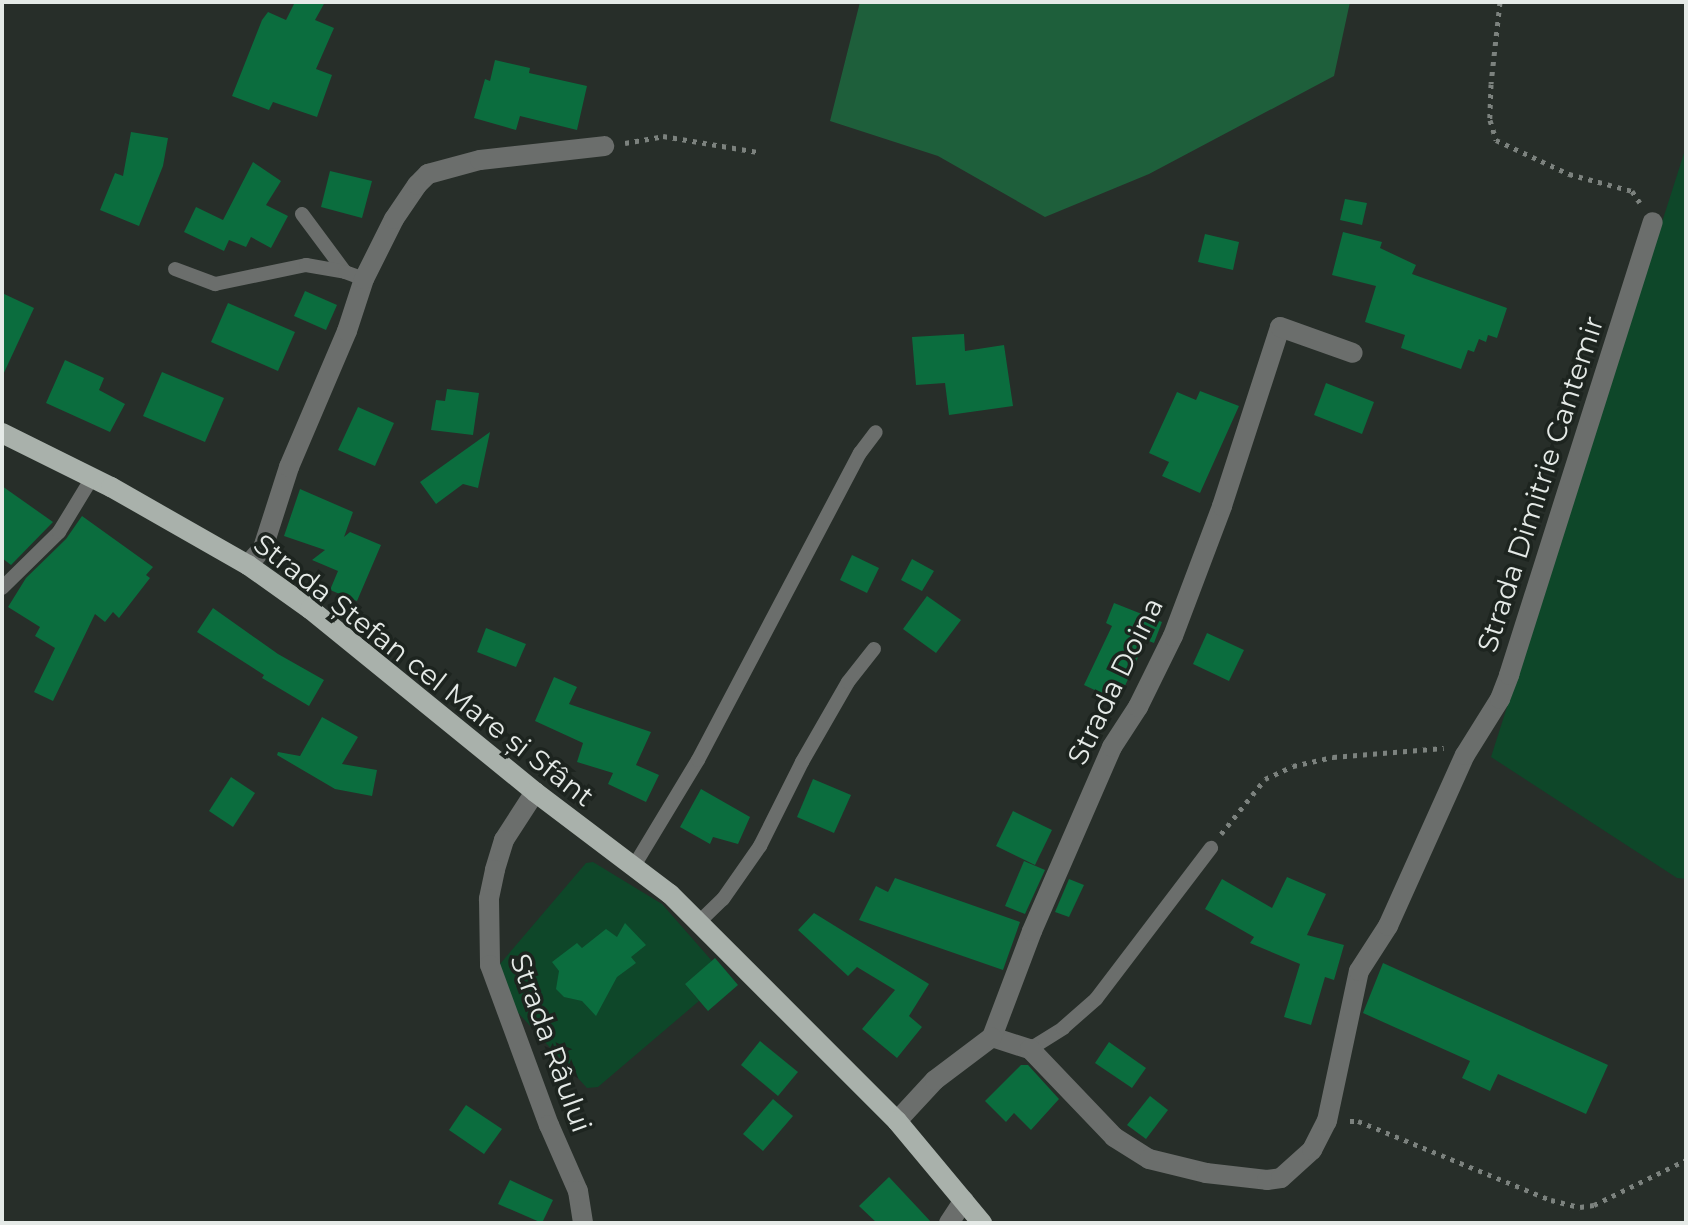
<!DOCTYPE html>
<html>
<head>
<meta charset="utf-8">
<style>
	body { margin:0 }
	#map { position:relative; width:1688px; height:1225px; overflow:hidden; background:#272e29; font-family:Montserrat,sans-serif }
	div>[style] { position:absolute }
	[style*='--x'] { left:calc(var(--x)*1px); top:calc(var(--y)*1px); width:calc(var(--w)*1px); rotate:calc(var(--a)*1deg) }
	.green>* { inset:0; background:#0e4729 }
	.forest>* { inset:0; background:#1e5f3b }
	.building>* { inset:0; background:#0b6d3e }
	.path>* { height:5px; margin-top:-2.5px; transform-origin:0; background:repeating-linear-gradient(90deg,#7c827e 0 4px,transparent 0 10px) }
	.service>* { height:14px; margin:-7px; padding:0 7px; transform-origin:7px; border-radius:7px; background:#6b6e6c }
	.minor>* { height:20px; margin:-10px; padding:0 10px; transform-origin:10px; border-radius:10px; background:#6b6e6c }
	.primary>* { height:20px; margin:-10px; padding:0 10px; transform-origin:10px; border-radius:10px; background:#a9b1ab }
	span { translate:-50% -50%; white-space:nowrap; text-align:center; line-height:1.15; -webkit-text-stroke:7px #1d241f; paint-order:stroke }
	.street-label { font-size:28px; color:#e5eae7 }
	.frame { position:absolute; inset:0; border:4px solid #e5eae7; pointer-events:none }
</style>
</head>
<body>
<div id="map">
	<div class="green">
		<i style="clip-path:polygon(1686px 147px,1686px 879px,1677px 878px,1491px 757px)"></i>
		<i style="clip-path:polygon(593px 862px,662px 904px,712px 961px,685px 984px,699px 1001px,598px 1087px,587px 1088px,511px 1005px,500px 964px,586px 863px)"></i>
	</div>
	<div class="forest">
		<i style="clip-path:polygon(860px 2px,1350px 2px,1334px 76px,1149px 174px,1045px 217px,938px 156px,830px 121px)"></i>
	</div>
	<div class="building">
		<i style="clip-path:polygon(295px 2px,325px 2px,315px 20px,334px 28px,316px 69px,332px 75px,317px 117px,273px 102px,269px 110px,232px 96px,262px 20px,268px 12px,286px 20px)"></i>
		<i style="clip-path:polygon(495px 60px,530px 68px,529px 73px,587px 86px,577px 130px,520px 116px,516px 130px,474px 118px,485px 79px,490px 81px)"></i>
		<i style="clip-path:polygon(131px 132px,168px 138px,163px 166px,139px 226px,100px 210px,115px 173px,123px 176px)"></i>
		<i style="clip-path:polygon(253px 162px,281px 181px,266px 205px,288px 216px,271px 248px,251px 237px,246px 247px,229px 240px,224px 251px,184px 232px,196px 207px,223px 220px)"></i>
		<i style="clip-path:polygon(330px 171px,372px 181px,362px 218px,321px 207px)"></i>
		<i style="clip-path:polygon(1345px 199px,1367px 203px,1362px 225px,1340px 220px)"></i>
		<i style="clip-path:polygon(1343px 232px,1382px 242px,1380px 248px,1416px 265px,1412px 274px,1507px 308px,1497px 338px,1488px 335px,1486px 342px,1479px 339px,1474px 352px,1468px 350px,1461px 369px,1401px 348px,1405px 335px,1365px 322px,1376px 286px,1332px 275px)"></i>
		<i style="clip-path:polygon(1205px 234px,1239px 242px,1233px 270px,1198px 262px)"></i>
		<i style="clip-path:polygon(305px 291px,337px 305px,326px 330px,294px 316px)"></i>
		<i style="clip-path:polygon(2px 293px,34px 308px,2px 377px)"></i>
		<i style="clip-path:polygon(228px 303px,295px 332px,278px 371px,211px 342px)"></i>
		<i style="clip-path:polygon(964px 334px,965px 351px,1004px 345px,1013px 406px,949px 415px,945px 383px,916px 385px,912px 337px)"></i>
		<i style="clip-path:polygon(65px 360px,104px 378px,99px 390px,125px 404px,110px 432px,46px 403px)"></i>
		<i style="clip-path:polygon(162px 372px,224px 398px,205px 442px,143px 416px)"></i>
		<i style="clip-path:polygon(1326px 383px,1374px 402px,1362px 434px,1314px 415px)"></i>
		<i style="clip-path:polygon(447px 389px,479px 393px,473px 435px,431px 430px,436px 400px,445px 401px)"></i>
		<i style="clip-path:polygon(1200px 391px,1239px 406px,1200px 493px,1162px 476px,1169px 462px,1149px 453px,1177px 392px,1196px 400px)"></i>
		<i style="clip-path:polygon(358px 407px,394px 423px,375px 466px,338px 450px)"></i>
		<i style="clip-path:polygon(490px 432px,478px 488px,463px 484px,436px 504px,420px 482px)"></i>
		<i style="clip-path:polygon(2px 486px,53px 522px,11px 565px,2px 558px)"></i>
		<i style="clip-path:polygon(300px 489px,353px 512px,344px 537px,350px 532px,381px 545px,357px 601px,330px 590px,338px 571px,312px 560px,325px 550px,284px 536px)"></i>
		<i style="clip-path:polygon(82px 516px,153px 567px,146px 575px,150px 578px,119px 618px,113px 612px,105px 622px,95px 614px,53px 701px,34px 692px,55px 648px,35px 636px,40px 627px,8px 607px,26px 578px,66px 539px)"></i>
		<i style="clip-path:polygon(852px 555px,879px 568px,867px 593px,840px 580px)"></i>
		<i style="clip-path:polygon(912px 559px,934px 571px,922px 591px,901px 580px)"></i>
		<i style="clip-path:polygon(927px 596px,961px 620px,936px 653px,903px 629px)"></i>
		<i style="clip-path:polygon(1114px 603px,1162px 622px,1154px 643px,1146px 640px,1118px 701px,1084px 685px,1112px 626px,1106px 623px)"></i>
		<i style="clip-path:polygon(213px 608px,278px 654px,324px 680px,309px 706px,262px 678px,264px 675px,197px 632px)"></i>
		<i style="clip-path:polygon(486px 628px,526px 644px,516px 667px,477px 652px)"></i>
		<i style="clip-path:polygon(1207px 633px,1244px 650px,1229px 681px,1193px 664px)"></i>
		<i style="clip-path:polygon(554px 677px,577px 687px,569px 704px,651px 732px,636px 765px,659px 775px,646px 802px,608px 784px,613px 773px,577px 762px,583px 743px,535px 721px)"></i>
		<i style="clip-path:polygon(322px 717px,358px 737px,342px 764px,377px 770px,372px 796px,335px 789px,277px 755px,278px 752px,300px 756px)"></i>
		<i style="clip-path:polygon(231px 777px,255px 793px,233px 827px,209px 811px)"></i>
		<i style="clip-path:polygon(813px 779px,851px 795px,834px 833px,797px 817px)"></i>
		<i style="clip-path:polygon(701px 789px,750px 817px,738px 844px,713px 837px,710px 844px,680px 827px)"></i>
		<i style="clip-path:polygon(1013px 811px,1052px 830px,1035px 865px,996px 846px)"></i>
		<i style="clip-path:polygon(1024px 861px,1045px 870px,1025px 914px,1005px 906px)"></i>
		<i style="clip-path:polygon(1287px 877px,1326px 894px,1307px 935px,1344px 945px,1334px 980px,1325px 977px,1311px 1025px,1284px 1017px,1300px 964px,1250px 943px,1254px 937px,1205px 909px,1222px 879px,1272px 908px)"></i>
		<i style="clip-path:polygon(895px 878px,1020px 922px,1003px 970px,859px 920px,876px 886px,888px 892px)"></i>
		<i style="clip-path:polygon(1069px 879px,1084px 885px,1069px 917px,1055px 912px)"></i>
		<i style="clip-path:polygon(814px 913px,929px 984px,909px 1016px,922px 1027px,897px 1058px,862px 1029px,895px 990px,857px 967px,848px 976px,798px 930px)"></i>
		<i style="clip-path:polygon(625px 923px,646px 945px,631px 957px,636px 963px,617px 977px,596px 1016px,582px 1001px,564px 997px,556px 989px,559px 971px,552px 962px,577px 943px,582px 948px,606px 929px,617px 937px)"></i>
		<i style="clip-path:polygon(715px 958px,738px 985px,708px 1011px,685px 984px)"></i>
		<i style="clip-path:polygon(1383px 963px,1608px 1065px,1586px 1114px,1498px 1074px,1490px 1091px,1462px 1078px,1470px 1061px,1363px 1013px)"></i>
		<i style="clip-path:polygon(760px 1041px,798px 1072px,778px 1096px,741px 1065px)"></i>
		<i style="clip-path:polygon(1109px 1042px,1146px 1068px,1132px 1088px,1095px 1063px)"></i>
		<i style="clip-path:polygon(1021px 1065px,1028px 1065px,1059px 1099px,1031px 1130px,1014px 1113px,1006px 1122px,985px 1101px)"></i>
		<i style="clip-path:polygon(1150px 1096px,1168px 1110px,1146px 1139px,1127px 1125px)"></i>
		<i style="clip-path:polygon(773px 1099px,793px 1116px,763px 1151px,743px 1134px)"></i>
		<i style="clip-path:polygon(466px 1105px,502px 1129px,484px 1154px,449px 1130px)"></i>
		<i style="clip-path:polygon(889px 1177px,932px 1223px,877px 1223px,859px 1206px)"></i>
		<i style="clip-path:polygon(510px 1180px,553px 1200px,542px 1223px,498px 1204px)"></i>
	</div>
	<div class="path">
		<i style="--x:1500;--y:2;--w:82;--a:96.3"></i>
		<i style="--x:1491;--y:84;--w:36;--a:92"></i>
		<i style="--x:1490;--y:120;--w:21;--a:73"></i>
		<i style="--x:1496;--y:140;--w:81;--a:25"></i>
		<i style="--x:1569;--y:174;--w:65;--a:15.1"></i>
		<i style="--x:1632;--y:191;--w:14;--a:56"></i>
		<i style="--x:625;--y:143;--w:39;--a:-10"></i>
		<i style="--x:663;--y:136;--w:96;--a:9.6"></i>
		<i style="--x:1221;--y:834;--w:70;--a:-51.3"></i>
		<i style="--x:1265;--y:779;--w:31;--a:-25"></i>
		<i style="--x:1293;--y:766;--w:41;--a:-12.7"></i>
		<i style="--x:1333;--y:757;--w:111;--a:-4.6"></i>
		<i style="--x:1350;--y:1121;--w:8;--a:0"></i>
		<i style="--x:1358;--y:1121;--w:209;--a:22.3"></i>
		<i style="--x:1551;--y:1200;--w:30;--a:14"></i>
		<i style="--x:1580;--y:1207;--w:14;--a:-8"></i>
		<i style="--x:1594;--y:1205;--w:102;--a:-26.1"></i>
	</div>
	<div class="service">
		<i style="--x:302;--y:214;--w:72;--a:53.4"></i>
		<i style="--x:175;--y:269;--w:43;--a:20.6"></i>
		<i style="--x:215;--y:284;--w:93;--a:-11.8"></i>
		<i style="--x:306;--y:265;--w:40;--a:10"></i>
		<i style="--x:345;--y:272;--w:20;--a:20"></i>
		<i style="--x:2;--y:588;--w:80;--a:-44.5"></i>
		<i style="--x:59;--y:532;--w:63;--a:-58.6"></i>
		<i style="--x:634;--y:866;--w:124;--a:-58.9"></i>
		<i style="--x:698;--y:760;--w:347;--a:-62.2"></i>
		<i style="--x:860;--y:453;--w:26;--a:-53"></i>
		<i style="--x:699;--y:922;--w:33;--a:-44"></i>
		<i style="--x:723;--y:899;--w:65;--a:-55.1"></i>
		<i style="--x:760;--y:846;--w:94;--a:-63.4"></i>
		<i style="--x:802;--y:762;--w:92;--a:-60.1"></i>
		<i style="--x:848;--y:682;--w:42;--a:-51.8"></i>
		<i style="--x:1030;--y:1049;--w:39;--a:-32"></i>
		<i style="--x:1063;--y:1028;--w:44;--a:-41.3"></i>
		<i style="--x:1096;--y:999;--w:190;--a:-52.7"></i>
	</div>
	<div class="minor">
		<i style="--x:248;--y:565;--w:23;--a:-49"></i>
		<i style="--x:263;--y:548;--w:85;--a:-72.2"></i>
		<i style="--x:289;--y:467;--w:148;--a:-66.9"></i>
		<i style="--x:347;--y:331;--w:55;--a:-71.9"></i>
		<i style="--x:364;--y:279;--w:67;--a:-63.4"></i>
		<i style="--x:394;--y:219;--w:41;--a:-55.9"></i>
		<i style="--x:417;--y:185;--w:16;--a:-45"></i>
		<i style="--x:428;--y:174;--w:54;--a:-15.1"></i>
		<i style="--x:480;--y:160;--w:125;--a:-6.4"></i>
		<i style="--x:535;--y:792;--w:57;--a:122.9"></i>
		<i style="--x:504;--y:840;--w:31;--a:107"></i>
		<i style="--x:495;--y:870;--w:30;--a:102"></i>
		<i style="--x:489;--y:899;--w:66;--a:89.1"></i>
		<i style="--x:490;--y:965;--w:171;--a:69.8"></i>
		<i style="--x:549;--y:1125;--w:72;--a:66.3"></i>
		<i style="--x:578;--y:1191;--w:32;--a:81"></i>
		<i style="--x:992;--y:1037;--w:40;--a:18"></i>
		<i style="--x:1030;--y:1049;--w:122;--a:46.3"></i>
		<i style="--x:1114;--y:1137;--w:41;--a:32.2"></i>
		<i style="--x:1149;--y:1159;--w:59;--a:13.8"></i>
		<i style="--x:1206;--y:1173;--w:61;--a:6.5"></i>
		<i style="--x:1267;--y:1180;--w:14;--a:-8"></i>
		<i style="--x:1281;--y:1178;--w:42;--a:-42.1"></i>
		<i style="--x:1312;--y:1150;--w:33;--a:-63"></i>
		<i style="--x:1327;--y:1121;--w:153;--a:-78"></i>
		<i style="--x:1359;--y:971;--w:54;--a:-57.2"></i>
		<i style="--x:1388;--y:926;--w:188;--a:-65.8"></i>
		<i style="--x:1465;--y:755;--w:66;--a:-58"></i>
		<i style="--x:1500;--y:699;--w:26;--a:-69"></i>
		<i style="--x:1509;--y:675;--w:475;--a:-72.4"></i>
		<i style="--x:992;--y:1037;--w:113;--a:-69.3"></i>
		<i style="--x:1032;--y:931;--w:201;--a:-66.5"></i>
		<i style="--x:1112;--y:747;--w:48;--a:-57"></i>
		<i style="--x:1138;--y:707;--w:79;--a:-63.8"></i>
		<i style="--x:1173;--y:636;--w:139;--a:-69.3"></i>
		<i style="--x:1222;--y:506;--w:188;--a:-72"></i>
		<i style="--x:1280;--y:327;--w:77;--a:19.6"></i>
		<i style="--x:897;--y:1121;--w:56;--a:-47.2"></i>
		<i style="--x:935;--y:1080;--w:71;--a:-37"></i>
		<i style="--x:949;--y:1223;--w:27;--a:-57"></i>
	</div>
	<div class="primary">
		<i style="--x:2;--y:433;--w:122;--a:26.4"></i>
		<i style="--x:111;--y:487;--w:158;--a:29.7"></i>
		<i style="--x:248;--y:565;--w:76;--a:35.4"></i>
		<i style="--x:310;--y:609;--w:290;--a:39.1"></i>
		<i style="--x:535;--y:792;--w:169;--a:37.1"></i>
		<i style="--x:670;--y:894;--w:321;--a:45"></i>
		<i style="--x:897;--y:1121;--w:133;--a:50.2"></i>
	</div>
	<div class="street-label">
		<span style="left:1540px;top:484px;rotate:-72deg">Strada Dimitrie Cantemir</span>
		<span style="left:424px;top:670px;rotate:38deg">Strada Ștefan cel Mare și Sfânt</span>
		<span style="left:1115px;top:681px;rotate:-64deg">Strada Doina</span>
		<span style="left:551px;top:1043px;rotate:70deg">Strada Râului</span>
	</div>
	<div class="frame"></div>
</div>
</body>
</html>
